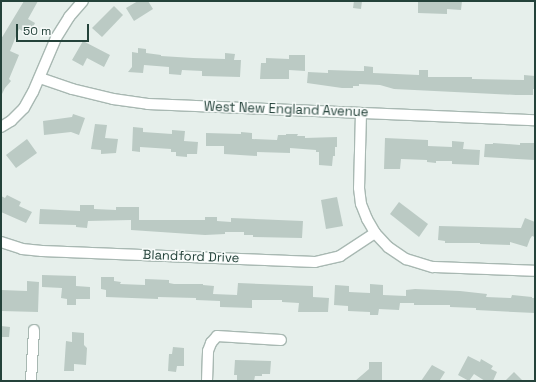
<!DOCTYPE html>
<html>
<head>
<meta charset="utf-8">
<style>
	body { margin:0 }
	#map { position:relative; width:536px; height:382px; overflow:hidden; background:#e6efeb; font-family:"Space Grotesk",sans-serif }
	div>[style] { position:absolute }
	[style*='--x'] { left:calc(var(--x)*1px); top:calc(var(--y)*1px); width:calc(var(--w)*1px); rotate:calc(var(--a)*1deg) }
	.building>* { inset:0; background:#bbcac4 }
	.roads { filter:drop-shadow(1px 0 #a8b8b2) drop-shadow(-1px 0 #a8b8b2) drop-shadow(0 1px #a8b8b2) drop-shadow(0 -1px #a8b8b2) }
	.minor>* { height:10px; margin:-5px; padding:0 5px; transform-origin:5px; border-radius:5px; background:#fff }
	span { translate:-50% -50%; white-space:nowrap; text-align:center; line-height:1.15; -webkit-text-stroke:3px #f7fbf9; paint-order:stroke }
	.street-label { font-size:13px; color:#24423a }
	.frame { position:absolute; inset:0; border:2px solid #24423a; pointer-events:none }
	.scale { position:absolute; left:16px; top:24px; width:73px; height:18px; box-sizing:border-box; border:2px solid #24423a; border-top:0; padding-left:5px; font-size:12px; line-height:14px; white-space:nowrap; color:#24423a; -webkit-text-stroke:3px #f7fbf9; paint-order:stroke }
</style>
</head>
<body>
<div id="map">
	<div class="building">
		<i style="clip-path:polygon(24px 1px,38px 1px,28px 19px,35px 23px,29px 35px,19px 29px,10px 51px,19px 55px,9px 79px,11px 81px,5px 88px,1px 96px,1px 39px)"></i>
		<i style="clip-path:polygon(138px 1px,148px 1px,153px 9px,134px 21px,126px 8px)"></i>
		<i style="clip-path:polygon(354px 1px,362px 1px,361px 9px,353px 8px)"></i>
		<i style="clip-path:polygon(418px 1px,462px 1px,461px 10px,447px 9px,447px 14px,418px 13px)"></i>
		<i style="clip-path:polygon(114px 6px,123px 15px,102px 37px,92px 28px)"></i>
		<i style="clip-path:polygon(83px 41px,110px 55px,104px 67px,87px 58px,83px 66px,72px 60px)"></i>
		<i style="clip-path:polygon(138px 48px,146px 49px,146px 53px,161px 55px,161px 56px,193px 58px,225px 59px,225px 53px,235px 54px,234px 60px,241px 60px,240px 77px,202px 76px,202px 71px,182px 70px,181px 75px,169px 74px,169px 67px,144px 65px,143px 73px,128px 72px,132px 67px,132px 52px,138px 53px)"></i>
		<i style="clip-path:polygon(289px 55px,305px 55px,305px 71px,289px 70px,289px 79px,260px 79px,261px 63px,266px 63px,266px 58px,289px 59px)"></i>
		<i style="clip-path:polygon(364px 66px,373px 67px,373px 73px,419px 75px,419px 70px,428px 70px,428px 77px,472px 77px,472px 79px,524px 80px,524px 75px,535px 76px,535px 89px,533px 89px,533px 95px,516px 95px,394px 89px,380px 85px,359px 84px,359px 86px,353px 86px,353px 88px,342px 88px,307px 83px,308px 72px,328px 73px,328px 70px,359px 71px,364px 71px)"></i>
		<i style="clip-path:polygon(73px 114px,85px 118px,79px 135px,71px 132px,44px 135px,43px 121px,72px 117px)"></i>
		<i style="clip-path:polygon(95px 124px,107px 125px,105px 138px,118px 139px,116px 153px,101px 154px,101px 150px,91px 149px)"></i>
		<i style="clip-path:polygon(133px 127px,143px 128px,143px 132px,172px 134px,172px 130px,185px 131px,184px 141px,198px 142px,197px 154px,187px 154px,187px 157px,176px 156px,176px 152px,171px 152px,171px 149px,140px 147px,140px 152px,132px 151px)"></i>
		<i style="clip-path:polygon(241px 132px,252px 133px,252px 139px,277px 140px,278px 135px,286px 135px,286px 134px,298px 134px,297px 136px,305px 136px,305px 138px,337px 137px,337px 147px,335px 147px,335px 156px,333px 156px,332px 166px,319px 165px,319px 152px,316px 152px,316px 150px,290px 148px,290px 153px,257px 152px,257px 156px,224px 154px,224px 146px,206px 146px,206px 133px,241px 134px)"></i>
		<i style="clip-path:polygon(385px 138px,428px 140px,428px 146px,452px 147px,452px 141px,464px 142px,463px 149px,480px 150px,479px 165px,452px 164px,452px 161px,436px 161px,436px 163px,427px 162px,427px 160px,401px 159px,400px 169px,384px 169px)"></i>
		<i style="clip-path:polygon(27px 139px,37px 153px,16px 168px,6px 155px)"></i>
		<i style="clip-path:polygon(493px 143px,520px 145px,520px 143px,535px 143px,535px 160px,484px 157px,485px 144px,493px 144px)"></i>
		<i style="clip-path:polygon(7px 195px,21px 202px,19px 206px,32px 212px,26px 223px,1px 212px,1px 196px,5px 198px)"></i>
		<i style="clip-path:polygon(337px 197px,343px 226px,326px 229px,321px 200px)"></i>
		<i style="clip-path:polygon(399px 202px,428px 224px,419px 237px,390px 214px)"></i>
		<i style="clip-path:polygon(80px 205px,94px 205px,94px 209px,116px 210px,116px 207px,139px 207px,139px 220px,205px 220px,205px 217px,217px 217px,217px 221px,231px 222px,231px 218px,303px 221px,302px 238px,253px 237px,253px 235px,244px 235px,244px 232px,225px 232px,225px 234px,205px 235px,131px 230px,131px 220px,88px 221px,87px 228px,76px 227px,76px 225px,39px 224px,40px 209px,80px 211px)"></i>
		<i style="clip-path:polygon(525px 218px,535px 222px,535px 237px,532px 236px,530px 239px,527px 247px,510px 242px,510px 245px,480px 244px,480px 243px,445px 243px,445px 241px,438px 240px,439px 226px,521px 228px)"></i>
		<i style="clip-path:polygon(42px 275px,76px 276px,76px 286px,90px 287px,90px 299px,76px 299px,76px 305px,67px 305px,67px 299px,61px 298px,62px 288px,42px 287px)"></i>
		<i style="clip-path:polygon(101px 277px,114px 277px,114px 281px,121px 282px,120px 284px,145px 285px,145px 279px,169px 280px,169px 283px,174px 284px,203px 284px,203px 285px,214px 286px,213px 294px,237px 295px,238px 283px,313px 286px,313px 297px,329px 298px,328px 312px,298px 312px,299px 303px,282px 302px,282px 300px,252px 300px,252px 308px,220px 307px,220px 301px,196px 300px,196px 298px,158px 297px,158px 299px,106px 297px,106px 290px,101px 289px)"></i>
		<i style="clip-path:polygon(27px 281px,39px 282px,38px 312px,1px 311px,1px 290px,27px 291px)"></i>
		<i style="clip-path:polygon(370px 284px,383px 285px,383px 295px,406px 296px,406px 290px,415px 289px,460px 291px,487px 294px,486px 297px,511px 298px,512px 295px,532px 297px,532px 298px,535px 298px,535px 313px,476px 310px,476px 308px,450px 307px,450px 305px,414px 305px,414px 303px,400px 303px,399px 310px,379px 309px,378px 315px,370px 315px,370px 312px,348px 311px,348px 306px,334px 305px,335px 285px,349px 286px,349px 292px,370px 293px)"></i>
		<i style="clip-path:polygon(1px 326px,10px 327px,9px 337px,1px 337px)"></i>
		<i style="clip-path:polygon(72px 332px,84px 333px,84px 345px,87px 348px,86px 365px,74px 364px,74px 371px,64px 371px,66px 341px,72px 342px)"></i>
		<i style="clip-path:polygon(173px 347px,184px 348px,184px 366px,177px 366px,176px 372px,168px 371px,169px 354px,172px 354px)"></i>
		<i style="clip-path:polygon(468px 356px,480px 362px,481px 359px,493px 366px,491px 369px,497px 372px,493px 381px,485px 381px,474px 374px,469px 381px,458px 375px)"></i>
		<i style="clip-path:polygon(235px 360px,271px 361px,270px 374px,262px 374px,262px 376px,255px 376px,254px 381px,237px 381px,237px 375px,234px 375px)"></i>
		<i style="clip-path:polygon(369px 362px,382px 362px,382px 381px,355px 381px,369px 369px)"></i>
		<i style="clip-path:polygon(432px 365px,445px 372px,440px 380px,442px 381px,421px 381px)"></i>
		<i style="clip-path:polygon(514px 372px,523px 381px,505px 381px)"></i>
	</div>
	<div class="roads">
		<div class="minor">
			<i style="--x:40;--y:78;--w:34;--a:19"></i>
			<i style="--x:72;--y:89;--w:42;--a:13.7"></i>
			<i style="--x:113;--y:99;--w:35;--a:8"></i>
			<i style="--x:148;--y:104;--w:387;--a:2.4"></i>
			<i style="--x:361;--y:113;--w:75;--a:91.5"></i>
			<i style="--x:359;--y:188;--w:16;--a:83"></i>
			<i style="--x:361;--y:204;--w:16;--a:68"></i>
			<i style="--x:367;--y:219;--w:16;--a:60"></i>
			<i style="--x:375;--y:233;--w:19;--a:47"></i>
			<i style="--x:388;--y:247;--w:22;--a:34"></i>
			<i style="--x:406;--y:259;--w:28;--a:17"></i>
			<i style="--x:433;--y:267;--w:102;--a:2.2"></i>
			<i style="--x:1;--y:127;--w:12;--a:-31"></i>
			<i style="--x:11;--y:121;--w:18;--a:-45"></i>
			<i style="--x:24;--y:108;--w:18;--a:-61"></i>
			<i style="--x:33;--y:92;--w:59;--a:-66.9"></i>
			<i style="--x:56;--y:38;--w:25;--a:-58"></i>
			<i style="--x:69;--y:17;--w:21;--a:-49"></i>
			<i style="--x:1;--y:242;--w:22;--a:18"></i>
			<i style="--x:22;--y:249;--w:20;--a:6"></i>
			<i style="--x:42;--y:251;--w:273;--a:2.3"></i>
			<i style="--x:315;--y:262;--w:26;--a:-13"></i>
			<i style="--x:340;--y:256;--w:42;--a:-33.3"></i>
			<i style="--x:31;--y:381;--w:51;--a:-86.6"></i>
			<i style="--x:207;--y:381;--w:30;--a:-88"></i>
			<i style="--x:208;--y:351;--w:9;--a:-69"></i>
			<i style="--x:211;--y:343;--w:9;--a:-49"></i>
			<i style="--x:217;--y:336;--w:64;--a:3.6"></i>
		</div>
	</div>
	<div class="street-label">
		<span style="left:286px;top:110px;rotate:2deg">West New England Avenue</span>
		<span style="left:191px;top:257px;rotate:2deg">Blandford Drive</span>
	</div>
	<div class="frame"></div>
	<div class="scale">50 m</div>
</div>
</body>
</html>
